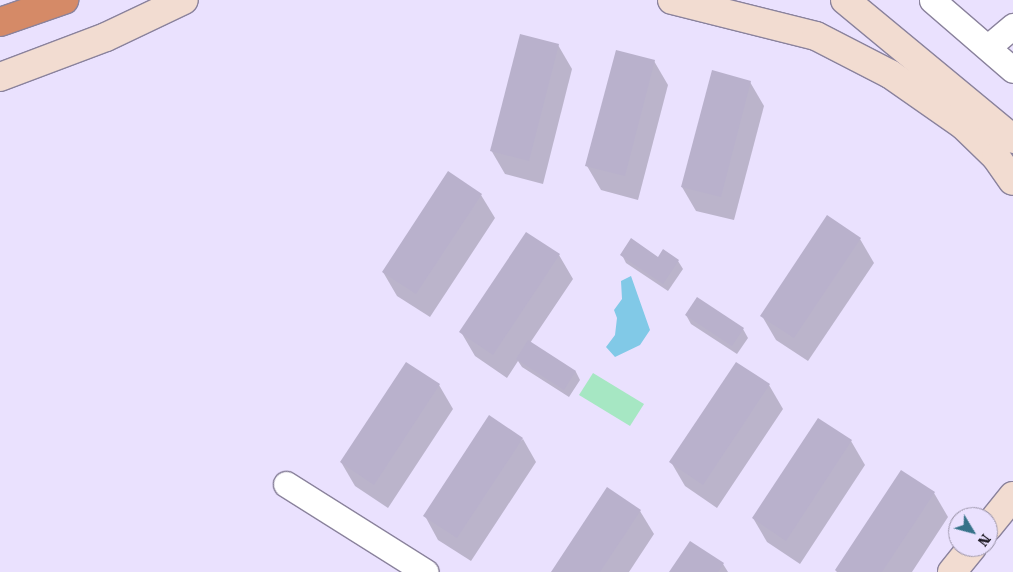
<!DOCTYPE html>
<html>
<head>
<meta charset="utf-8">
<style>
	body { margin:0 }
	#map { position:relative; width:1013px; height:572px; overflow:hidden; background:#eae1fe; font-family:"Roboto Serif",serif }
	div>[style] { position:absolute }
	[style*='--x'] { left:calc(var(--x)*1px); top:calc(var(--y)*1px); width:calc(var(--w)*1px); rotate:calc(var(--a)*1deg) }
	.green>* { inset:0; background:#a6e7c3 }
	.water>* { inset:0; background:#81c9e7 }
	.shadow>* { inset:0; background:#0003 }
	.building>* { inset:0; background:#b9b1cc }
	.roads { filter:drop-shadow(1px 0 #8a829c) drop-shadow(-1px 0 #8a829c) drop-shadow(0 1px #8a829c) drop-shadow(0 -1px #8a829c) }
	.minor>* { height:25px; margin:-12.5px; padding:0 12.5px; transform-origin:12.5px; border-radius:12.5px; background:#fff }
	.secondary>* { height:28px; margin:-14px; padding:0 14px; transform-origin:14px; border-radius:14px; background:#f2dcd1 }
	.motorway>* { height:28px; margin:-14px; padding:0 14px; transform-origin:14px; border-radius:14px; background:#d58a67 }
	span { translate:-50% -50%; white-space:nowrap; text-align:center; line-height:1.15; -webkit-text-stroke:4.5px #eae1fe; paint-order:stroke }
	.north { position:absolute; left:948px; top:507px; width:50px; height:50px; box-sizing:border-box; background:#eae1fe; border:1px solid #9891a6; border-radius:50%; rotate:127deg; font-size:14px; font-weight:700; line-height:20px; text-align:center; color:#1d1923 }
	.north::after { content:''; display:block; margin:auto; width:18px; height:22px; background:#367289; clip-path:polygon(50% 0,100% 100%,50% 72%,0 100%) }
</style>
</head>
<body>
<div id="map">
	<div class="green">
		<i style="clip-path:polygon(593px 373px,644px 404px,630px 426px,579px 395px)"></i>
	</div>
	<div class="water">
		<i style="clip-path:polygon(631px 276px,650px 330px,640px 345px,615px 357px,606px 347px,615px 335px,617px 318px,614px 310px,622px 299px,621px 281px)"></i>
	</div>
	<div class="shadow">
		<i style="clip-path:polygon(558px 45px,572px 69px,543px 184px,505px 174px,491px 150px)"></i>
		<i style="clip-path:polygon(654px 61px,668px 85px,638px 200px,601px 190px,587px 166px)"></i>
		<i style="clip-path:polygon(750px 82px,764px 106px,734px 220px,696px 211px,682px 187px)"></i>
		<i style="clip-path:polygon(481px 195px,495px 218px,430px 317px,397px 296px,383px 272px)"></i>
		<i style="clip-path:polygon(860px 239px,874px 263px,808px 361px,776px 340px,762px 316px)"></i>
		<i style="clip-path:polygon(559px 255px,573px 279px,530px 343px,576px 372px,580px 380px,569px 397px,522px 367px,518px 361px,507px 378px,475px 356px,461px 332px)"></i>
		<i style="clip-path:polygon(622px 255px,678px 261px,683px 269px,668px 291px,626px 263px)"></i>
		<i style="clip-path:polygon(697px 299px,743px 329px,748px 338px,737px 354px,691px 324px,686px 315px)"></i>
		<i style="clip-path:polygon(407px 364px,439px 385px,453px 409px,388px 508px,355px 486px,341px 462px)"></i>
		<i style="clip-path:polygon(769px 385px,783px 409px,717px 508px,685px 486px,671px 462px)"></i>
		<i style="clip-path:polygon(523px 439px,536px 462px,471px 561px,438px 540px,425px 516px)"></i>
		<i style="clip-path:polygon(851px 441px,865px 465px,800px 564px,767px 542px,753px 518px)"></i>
		<i style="clip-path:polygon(902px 472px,934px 493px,948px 517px,912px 572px,837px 572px)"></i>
		<i style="clip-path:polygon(640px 511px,654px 534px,629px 572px,553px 572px)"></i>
		<i style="clip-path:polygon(723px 564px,728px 572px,671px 572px)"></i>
	</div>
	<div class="building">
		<i style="clip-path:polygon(520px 34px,559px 44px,529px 161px,490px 151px)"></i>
		<i style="clip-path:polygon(616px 50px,655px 60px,625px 176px,585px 166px)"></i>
		<i style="clip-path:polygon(712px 70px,751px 81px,721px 197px,681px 187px)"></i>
		<i style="clip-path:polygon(448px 171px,482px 194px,416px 294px,382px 272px)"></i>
		<i style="clip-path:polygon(827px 215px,861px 238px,794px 338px,760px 316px)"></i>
		<i style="clip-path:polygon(526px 232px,560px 254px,493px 355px,459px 332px)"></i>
		<i style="clip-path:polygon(631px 238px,658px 257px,663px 249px,679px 260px,663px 284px,620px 255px)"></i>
		<i style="clip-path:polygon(697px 297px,744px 328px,732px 346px,685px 315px)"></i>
		<i style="clip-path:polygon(528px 340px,576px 371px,564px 390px,516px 359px)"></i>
		<i style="clip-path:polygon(406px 362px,440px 384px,374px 485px,340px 462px)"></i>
		<i style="clip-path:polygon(736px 362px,770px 384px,703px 485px,669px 462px)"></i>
		<i style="clip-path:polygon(489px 415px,523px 438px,457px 538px,423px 516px)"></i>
		<i style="clip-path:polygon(818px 418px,852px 440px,786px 541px,752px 518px)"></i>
		<i style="clip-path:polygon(901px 470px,935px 492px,882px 572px,837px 572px,835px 570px)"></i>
		<i style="clip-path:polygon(607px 487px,641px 510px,600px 572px,551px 572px)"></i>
		<i style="clip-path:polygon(690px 541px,724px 563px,718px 572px,669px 572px)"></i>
	</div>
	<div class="roads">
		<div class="minor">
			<i style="--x:932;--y:0;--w:107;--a:40.8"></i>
			<i style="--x:988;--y:47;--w:33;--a:-40"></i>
			<i style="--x:286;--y:484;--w:165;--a:32.2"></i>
		</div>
		<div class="secondary">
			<i style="--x:672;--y:0;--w:148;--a:14"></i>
			<i style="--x:816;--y:36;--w:83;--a:27.2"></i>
			<i style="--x:890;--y:74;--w:89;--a:34.9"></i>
			<i style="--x:963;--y:125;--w:46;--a:44.1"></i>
			<i style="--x:996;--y:157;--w:29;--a:55"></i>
			<i style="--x:845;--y:0;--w:218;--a:39.6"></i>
			<i style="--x:0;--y:77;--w:113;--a:-20.7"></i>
			<i style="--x:106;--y:37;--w:86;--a:-25.4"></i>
			<i style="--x:988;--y:527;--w:40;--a:-51"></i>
			<i style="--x:952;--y:572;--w:32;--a:-51"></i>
		</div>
		<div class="motorway">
			<i style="--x:0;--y:22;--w:68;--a:-19"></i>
		</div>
	</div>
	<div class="north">N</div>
</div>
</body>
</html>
